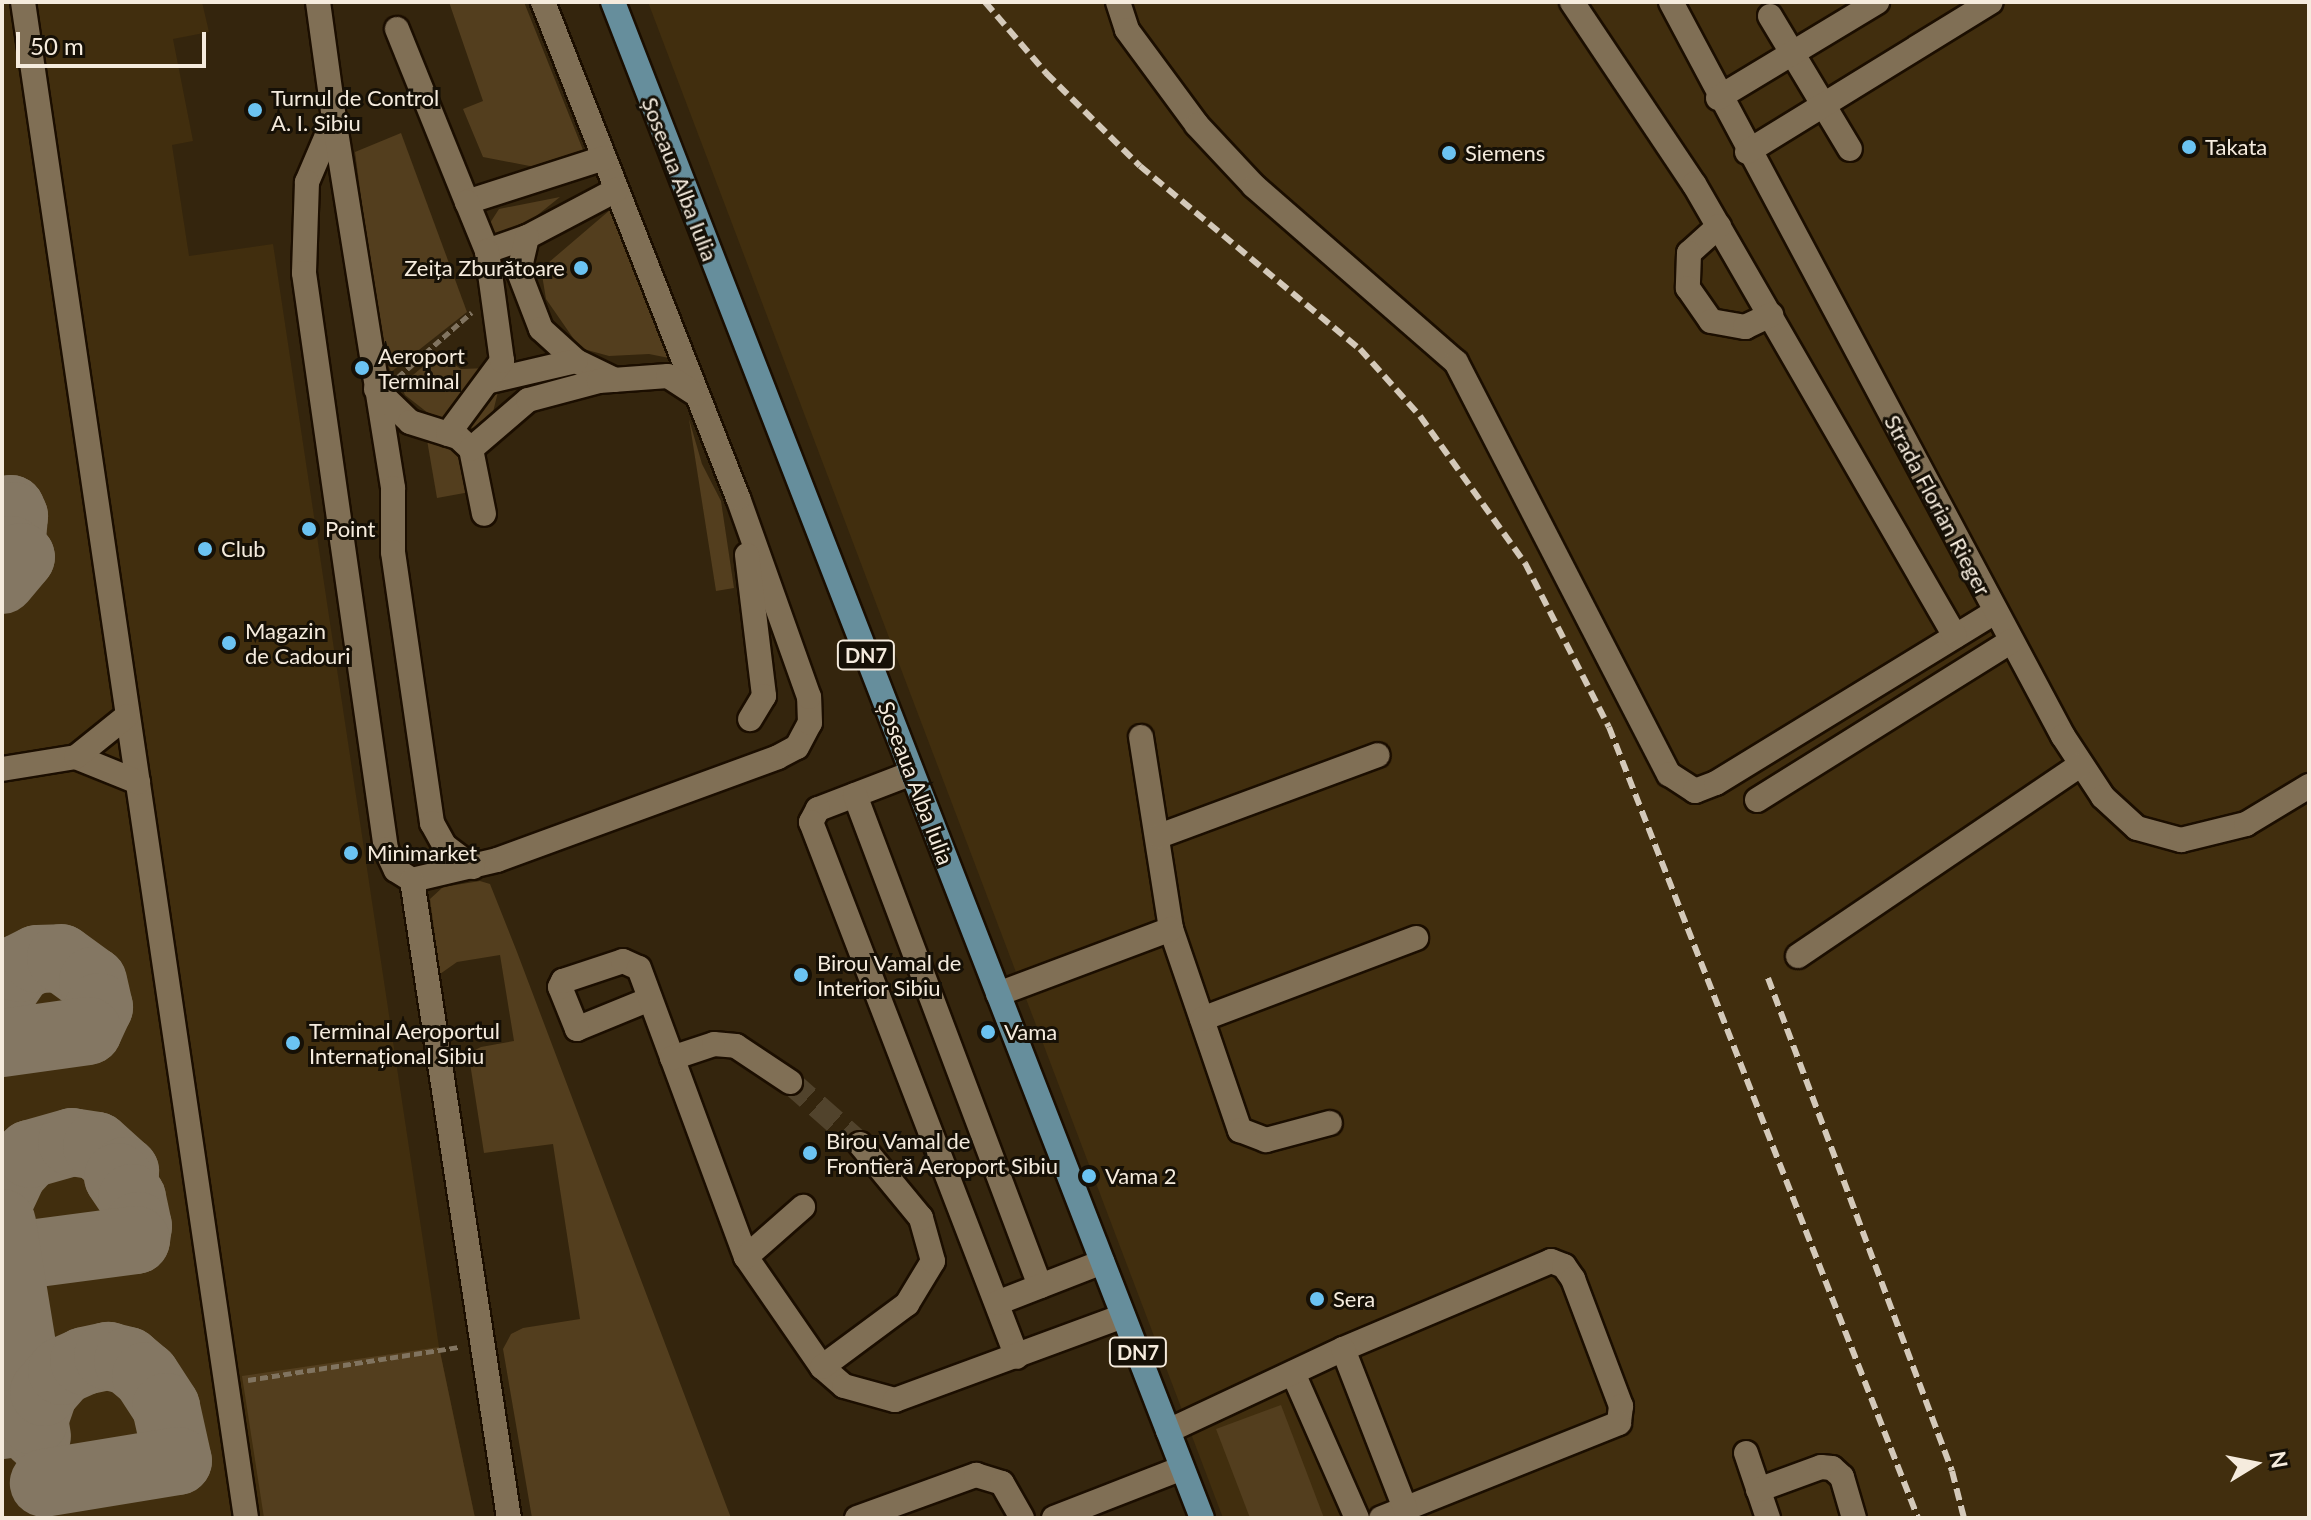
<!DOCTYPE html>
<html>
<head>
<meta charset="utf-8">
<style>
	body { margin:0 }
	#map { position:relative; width:2311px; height:1520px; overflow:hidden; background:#34250d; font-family:Lato,sans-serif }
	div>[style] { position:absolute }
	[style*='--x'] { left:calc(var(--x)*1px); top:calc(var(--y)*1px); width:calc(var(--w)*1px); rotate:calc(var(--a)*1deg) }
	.built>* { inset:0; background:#412e0e }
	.green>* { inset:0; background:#533e1e }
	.taxiway>* { height:68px; margin:-34px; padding:0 34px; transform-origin:34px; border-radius:34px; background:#847763 }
	.minor-tunnel>* { height:24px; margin-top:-12px; transform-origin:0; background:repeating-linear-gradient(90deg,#51432c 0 24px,transparent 0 36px) }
	.path>* { height:5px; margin-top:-2.5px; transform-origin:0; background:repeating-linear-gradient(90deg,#817460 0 8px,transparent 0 12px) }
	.roads { filter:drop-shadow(2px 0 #1b0e00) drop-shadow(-2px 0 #1b0e00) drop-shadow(0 2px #1b0e00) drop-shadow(0 -2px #1b0e00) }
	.minor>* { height:24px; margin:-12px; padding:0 12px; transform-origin:12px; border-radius:12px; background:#806f55 }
	.major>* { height:24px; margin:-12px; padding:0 12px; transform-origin:12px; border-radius:12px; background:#668e9c }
	.rail>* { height:6px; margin-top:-3px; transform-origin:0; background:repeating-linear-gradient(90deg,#d4c9b9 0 12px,transparent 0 18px) }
	.dots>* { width:22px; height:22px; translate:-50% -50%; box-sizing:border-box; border:4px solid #161006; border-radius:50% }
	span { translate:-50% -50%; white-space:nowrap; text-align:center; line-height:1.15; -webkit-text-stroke:6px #161006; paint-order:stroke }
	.shield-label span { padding:2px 6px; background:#161006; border:2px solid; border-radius:6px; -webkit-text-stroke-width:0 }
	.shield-label { font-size:20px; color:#f5ebdd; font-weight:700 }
	.poi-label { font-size:22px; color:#f5ebdd }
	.left { translate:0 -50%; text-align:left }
	.right { translate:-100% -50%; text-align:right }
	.street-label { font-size:22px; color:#f5ebdd }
	.frame { position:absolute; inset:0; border:4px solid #f5ebdd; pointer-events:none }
	.north { position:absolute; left:2215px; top:1424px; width:80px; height:80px; -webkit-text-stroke:6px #161006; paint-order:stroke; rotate:80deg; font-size:22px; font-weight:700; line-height:32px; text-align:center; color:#f5ebdd }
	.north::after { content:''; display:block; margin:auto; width:28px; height:36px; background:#f5ebdd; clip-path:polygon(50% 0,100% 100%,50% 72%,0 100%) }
	.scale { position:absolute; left:16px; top:32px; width:190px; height:36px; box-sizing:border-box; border:4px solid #f5ebdd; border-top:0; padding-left:10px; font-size:24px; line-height:28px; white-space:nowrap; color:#f5ebdd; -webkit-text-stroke:6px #161006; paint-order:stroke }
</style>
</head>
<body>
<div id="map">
	<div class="built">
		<i style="clip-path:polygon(2px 2px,202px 2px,209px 32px,173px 39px,193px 141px,172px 145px,189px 256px,273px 244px,439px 1347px,475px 1518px,2px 1518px)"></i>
		<i style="clip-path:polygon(648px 2px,2309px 2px,2309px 1518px,1223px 1518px)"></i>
	</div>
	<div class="green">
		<i style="clip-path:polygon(449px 2px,524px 2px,585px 155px,545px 169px,483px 157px,463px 109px,483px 101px)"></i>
		<i style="clip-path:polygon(401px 133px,467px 312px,391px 372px,381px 348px,355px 152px)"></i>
		<i style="clip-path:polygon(560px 197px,520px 229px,497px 235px,493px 230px,490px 223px,499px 209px)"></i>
		<i style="clip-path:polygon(610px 210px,674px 359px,649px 354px,609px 356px,580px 348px,546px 299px,541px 269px)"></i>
		<i style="clip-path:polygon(438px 354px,461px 369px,489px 368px,499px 388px,492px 416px,476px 429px,428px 413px,405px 395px,401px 385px)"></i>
		<i style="clip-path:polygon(689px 419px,702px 464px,721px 501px,734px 588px,716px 591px)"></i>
		<i style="clip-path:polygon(427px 440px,445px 442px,461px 454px,470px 492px,437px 498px)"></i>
		<i style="clip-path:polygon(480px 881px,490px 884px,517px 952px,731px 1518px,532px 1518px,503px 1349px,511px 1334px,523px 1328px,580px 1319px,553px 1144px,484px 1153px,470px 1063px,473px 1051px,481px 1047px,514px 1041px,500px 955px,457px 962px,440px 974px,430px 899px,443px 887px)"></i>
		<i style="clip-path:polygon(439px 1347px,475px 1518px,264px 1518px,242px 1376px)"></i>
		<i style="clip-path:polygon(1281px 1405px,1324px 1518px,1250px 1518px,1216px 1429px)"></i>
	</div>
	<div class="taxiway">
		<i style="--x:2;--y:511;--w:9;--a:-13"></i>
		<i style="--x:11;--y:509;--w:8;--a:67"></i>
		<i style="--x:14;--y:516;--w:34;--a:95"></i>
		<i style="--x:11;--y:550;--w:12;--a:35"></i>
		<i style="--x:21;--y:557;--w:30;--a:130"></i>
		<i style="--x:2;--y:993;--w:30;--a:-56"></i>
		<i style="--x:19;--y:968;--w:20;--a:-27"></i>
		<i style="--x:37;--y:959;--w:24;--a:-2"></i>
		<i style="--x:61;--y:958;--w:39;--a:36"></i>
		<i style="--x:93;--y:981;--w:27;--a:77"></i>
		<i style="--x:99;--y:1007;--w:26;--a:115"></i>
		<i style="--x:88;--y:1031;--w:87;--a:172.1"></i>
		<i style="--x:2;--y:1196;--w:26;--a:-65"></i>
		<i style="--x:13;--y:1172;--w:25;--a:-47"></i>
		<i style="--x:30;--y:1154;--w:44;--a:-15.9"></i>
		<i style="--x:72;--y:1142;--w:25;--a:9"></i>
		<i style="--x:97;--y:1146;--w:38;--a:42"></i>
		<i style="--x:125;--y:1171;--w:9;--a:139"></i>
		<i style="--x:118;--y:1177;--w:25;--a:56"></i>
		<i style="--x:132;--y:1198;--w:29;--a:78"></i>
		<i style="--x:138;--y:1226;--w:14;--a:98"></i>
		<i style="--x:136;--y:1240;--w:130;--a:172.5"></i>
		<i style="--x:2;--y:1223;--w:216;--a:80.7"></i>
		<i style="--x:2;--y:1425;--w:32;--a:-7"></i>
		<i style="--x:34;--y:1421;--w:31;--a:-71"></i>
		<i style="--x:44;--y:1392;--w:28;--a:-49"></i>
		<i style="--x:62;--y:1371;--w:24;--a:-24"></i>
		<i style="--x:84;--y:1361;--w:25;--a:-12"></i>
		<i style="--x:108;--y:1356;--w:21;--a:14"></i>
		<i style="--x:128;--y:1361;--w:23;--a:40"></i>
		<i style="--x:146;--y:1376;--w:37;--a:57"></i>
		<i style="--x:166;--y:1407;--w:55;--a:77.5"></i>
		<i style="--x:178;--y:1461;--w:136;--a:170.7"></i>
	</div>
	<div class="minor-tunnel">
		<i style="--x:790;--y:1082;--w:94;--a:41.5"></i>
	</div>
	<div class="path">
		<i style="--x:398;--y:377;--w:98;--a:-41.3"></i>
		<i style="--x:248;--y:1380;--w:214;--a:-8.9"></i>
	</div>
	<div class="roads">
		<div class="minor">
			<i style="--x:23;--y:2;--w:1532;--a:81.63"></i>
			<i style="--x:318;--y:2;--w:118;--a:82.2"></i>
			<i style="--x:334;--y:119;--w:69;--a:113.2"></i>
			<i style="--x:307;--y:182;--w:91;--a:91.9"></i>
			<i style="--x:304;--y:273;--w:582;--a:81.9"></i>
			<i style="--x:386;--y:849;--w:23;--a:65"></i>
			<i style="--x:396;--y:870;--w:19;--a:32"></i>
			<i style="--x:412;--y:880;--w:87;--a:-13.2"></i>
			<i style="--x:497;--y:860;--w:299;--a:-20.1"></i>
			<i style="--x:778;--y:757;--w:21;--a:-28"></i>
			<i style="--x:797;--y:747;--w:27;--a:-62"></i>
			<i style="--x:810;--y:723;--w:26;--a:-92"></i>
			<i style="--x:809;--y:697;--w:211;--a:-109.6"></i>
			<i style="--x:738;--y:498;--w:533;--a:-111.46"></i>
			<i style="--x:1118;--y:2;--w:29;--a:72"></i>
			<i style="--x:1127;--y:30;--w:118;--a:53.6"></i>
			<i style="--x:1197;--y:125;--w:83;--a:46.9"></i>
			<i style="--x:1254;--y:186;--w:268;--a:41.1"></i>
			<i style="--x:1456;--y:362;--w:464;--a:62.7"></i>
			<i style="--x:1669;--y:774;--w:31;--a:33"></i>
			<i style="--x:1695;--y:791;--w:22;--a:-21"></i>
			<i style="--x:1716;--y:783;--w:327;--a:-31.5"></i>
			<i style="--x:1572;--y:2;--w:219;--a:56.2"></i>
			<i style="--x:1694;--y:184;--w:522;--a:60"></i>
			<i style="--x:1671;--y:2;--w:832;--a:61.9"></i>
			<i style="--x:2063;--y:736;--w:73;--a:56.7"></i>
			<i style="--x:2103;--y:797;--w:46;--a:42.4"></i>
			<i style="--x:2137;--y:828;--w:46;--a:15.3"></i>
			<i style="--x:2181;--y:840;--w:67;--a:-13.8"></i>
			<i style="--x:2246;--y:824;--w:74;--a:-31.1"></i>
			<i style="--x:1770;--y:16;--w:155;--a:59"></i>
			<i style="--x:397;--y:29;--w:187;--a:68"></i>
			<i style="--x:1718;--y:98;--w:186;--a:-31.1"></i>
			<i style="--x:334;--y:119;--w:374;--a:80.9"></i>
			<i style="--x:393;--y:488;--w:64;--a:90"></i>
			<i style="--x:393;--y:552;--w:274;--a:81.8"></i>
			<i style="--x:432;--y:823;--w:26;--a:61"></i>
			<i style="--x:445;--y:846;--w:35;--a:37"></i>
			<i style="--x:1747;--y:152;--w:286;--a:-31.6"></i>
			<i style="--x:604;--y:158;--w:144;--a:162.2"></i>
			<i style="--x:467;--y:202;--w:53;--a:67.8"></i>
			<i style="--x:487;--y:251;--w:42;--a:-19.3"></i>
			<i style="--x:527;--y:237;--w:101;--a:-27.8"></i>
			<i style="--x:1719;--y:226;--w:40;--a:138"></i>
			<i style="--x:1689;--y:253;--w:35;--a:92"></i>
			<i style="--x:1688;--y:288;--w:40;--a:55.1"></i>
			<i style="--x:1711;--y:321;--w:35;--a:10"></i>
			<i style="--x:1745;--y:327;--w:29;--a:-25"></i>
			<i style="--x:527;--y:237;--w:36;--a:103"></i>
			<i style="--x:519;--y:272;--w:61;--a:68.9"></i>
			<i style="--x:541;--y:329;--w:47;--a:42.4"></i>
			<i style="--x:576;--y:361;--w:43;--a:26"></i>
			<i style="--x:490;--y:381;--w:88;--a:-13.1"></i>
			<i style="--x:376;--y:389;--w:47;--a:44.1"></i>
			<i style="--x:410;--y:422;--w:50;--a:17.4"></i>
			<i style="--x:458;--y:437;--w:18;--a:43"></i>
			<i style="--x:471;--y:449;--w:66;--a:78.7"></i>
			<i style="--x:448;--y:434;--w:91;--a:-53.5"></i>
			<i style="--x:502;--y:361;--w:111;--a:-97.8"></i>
			<i style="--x:471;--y:449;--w:75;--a:-40.7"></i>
			<i style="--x:528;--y:400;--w:73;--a:-15"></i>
			<i style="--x:599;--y:381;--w:69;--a:-4.1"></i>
			<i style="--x:668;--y:376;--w:33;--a:33"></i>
			<i style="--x:747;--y:555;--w:142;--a:83.1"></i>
			<i style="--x:764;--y:696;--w:27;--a:121"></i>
			<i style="--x:1141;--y:737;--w:194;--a:81.1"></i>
			<i style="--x:1171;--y:929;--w:213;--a:71.1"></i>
			<i style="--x:1240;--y:1130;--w:28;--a:21"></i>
			<i style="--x:1266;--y:1140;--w:66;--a:-14.9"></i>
			<i style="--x:76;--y:757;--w:67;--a:22"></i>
			<i style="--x:2;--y:769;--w:75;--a:-9.2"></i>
			<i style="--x:76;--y:757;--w:65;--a:-38.8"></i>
			<i style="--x:912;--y:773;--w:101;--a:159"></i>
			<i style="--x:818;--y:809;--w:15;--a:118"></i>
			<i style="--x:811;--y:822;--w:573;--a:68.94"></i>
			<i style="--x:855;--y:795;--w:525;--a:69.35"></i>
			<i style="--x:1757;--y:800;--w:300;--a:-32"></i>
			<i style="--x:1159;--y:836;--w:233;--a:-20.3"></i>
			<i style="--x:412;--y:880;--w:645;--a:81.36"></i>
			<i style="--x:1798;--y:956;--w:341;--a:-34.1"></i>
			<i style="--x:998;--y:994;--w:185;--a:-20.6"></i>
			<i style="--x:650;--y:999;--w:79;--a:157.7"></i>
			<i style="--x:577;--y:1029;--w:45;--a:-112"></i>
			<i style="--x:560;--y:987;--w:7;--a:-63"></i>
			<i style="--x:563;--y:981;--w:63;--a:-18.4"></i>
			<i style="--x:623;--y:961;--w:17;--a:24"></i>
			<i style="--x:639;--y:968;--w:308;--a:69.7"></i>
			<i style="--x:746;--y:1257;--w:134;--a:55.4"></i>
			<i style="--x:822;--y:1367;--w:29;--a:41"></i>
			<i style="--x:844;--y:1386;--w:53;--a:15.4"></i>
			<i style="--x:895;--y:1400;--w:243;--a:-20.2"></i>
			<i style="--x:1202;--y:1019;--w:229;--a:-20.7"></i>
			<i style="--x:672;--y:1058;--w:44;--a:-18.4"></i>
			<i style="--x:714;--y:1044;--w:22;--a:5"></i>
			<i style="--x:736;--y:1046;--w:65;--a:33.7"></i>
			<i style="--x:746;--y:1257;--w:76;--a:-41.3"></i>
			<i style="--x:997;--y:1303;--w:113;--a:-21.3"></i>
			<i style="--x:1343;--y:1349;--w:226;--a:-22.9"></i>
			<i style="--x:1551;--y:1261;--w:14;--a:21"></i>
			<i style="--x:1564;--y:1266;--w:16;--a:55"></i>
			<i style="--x:1573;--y:1279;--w:136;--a:69.3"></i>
			<i style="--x:1621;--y:1406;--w:17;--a:97"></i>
			<i style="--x:1619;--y:1423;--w:256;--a:158.2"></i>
			<i style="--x:822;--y:1367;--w:106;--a:-36.5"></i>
			<i style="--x:907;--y:1304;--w:50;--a:-58.8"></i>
			<i style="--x:933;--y:1261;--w:45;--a:-105.6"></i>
			<i style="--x:921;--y:1218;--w:96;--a:-129.5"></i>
			<i style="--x:1293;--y:1373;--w:158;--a:66.2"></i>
			<i style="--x:1168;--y:1431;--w:193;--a:-25.1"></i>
			<i style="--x:1343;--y:1349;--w:171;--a:68.7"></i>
			<i style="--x:1746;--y:1453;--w:69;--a:71.3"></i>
			<i style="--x:1758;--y:1490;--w:67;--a:-20.1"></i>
			<i style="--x:1821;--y:1467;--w:11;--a:5"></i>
			<i style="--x:1832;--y:1468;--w:13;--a:42"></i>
			<i style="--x:1842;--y:1477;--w:43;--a:73.7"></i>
			<i style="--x:857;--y:1518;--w:127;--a:-19.9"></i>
			<i style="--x:976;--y:1475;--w:27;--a:17"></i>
			<i style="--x:1002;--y:1483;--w:40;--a:60.3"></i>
			<i style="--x:1054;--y:1518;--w:137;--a:-21.3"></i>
		</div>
		<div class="major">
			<i style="--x:613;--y:2;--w:1626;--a:68.77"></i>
		</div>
	</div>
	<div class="rail">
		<i style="--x:985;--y:2;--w:94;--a:49.3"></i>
		<i style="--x:1046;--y:73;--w:132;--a:44.7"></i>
		<i style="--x:1140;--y:166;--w:286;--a:39.8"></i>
		<i style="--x:1360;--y:349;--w:90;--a:48.2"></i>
		<i style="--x:1420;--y:416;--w:181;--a:54.5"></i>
		<i style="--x:1525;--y:563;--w:184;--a:62.9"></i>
		<i style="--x:1609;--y:727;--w:849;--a:68.66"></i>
		<i style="--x:1768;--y:978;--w:526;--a:69.53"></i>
		<i style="--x:1952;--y:1471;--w:49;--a:75.7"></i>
	</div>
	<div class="dots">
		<i style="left:255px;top:110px;background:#6bc3f2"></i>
		<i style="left:2189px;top:147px;background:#6bc3f2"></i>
		<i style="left:1449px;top:153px;background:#6bc3f2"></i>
		<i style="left:581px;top:268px;background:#6bc3f2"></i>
		<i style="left:362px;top:368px;background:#6bc3f2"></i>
		<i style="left:309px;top:529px;background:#6bc3f2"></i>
		<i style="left:205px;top:549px;background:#6bc3f2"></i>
		<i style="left:229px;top:643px;background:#6bc3f2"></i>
		<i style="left:351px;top:853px;background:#6bc3f2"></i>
		<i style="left:801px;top:975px;background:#6bc3f2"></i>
		<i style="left:988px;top:1032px;background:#6bc3f2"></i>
		<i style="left:293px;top:1043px;background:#6bc3f2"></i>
		<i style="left:810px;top:1153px;background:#6bc3f2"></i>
		<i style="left:1089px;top:1176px;background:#6bc3f2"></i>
		<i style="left:1317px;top:1299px;background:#6bc3f2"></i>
	</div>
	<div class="shield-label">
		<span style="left:866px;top:655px">DN7</span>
		<span style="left:1138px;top:1352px">DN7</span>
	</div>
	<div class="poi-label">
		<span class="left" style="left:271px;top:110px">Turnul de Control<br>A. I. Sibiu</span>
		<span class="left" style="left:2205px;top:147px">Takata</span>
		<span class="left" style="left:1465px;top:153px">Siemens</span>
		<span class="right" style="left:565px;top:268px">Zeița Zburătoare</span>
		<span class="left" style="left:378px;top:368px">Aeroport<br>Terminal</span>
		<span class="left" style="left:325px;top:529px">Point</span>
		<span class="left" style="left:221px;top:549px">Club</span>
		<span class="left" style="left:245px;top:643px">Magazin<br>de Cadouri</span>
		<span class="left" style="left:367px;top:853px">Minimarket</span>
		<span class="left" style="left:817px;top:975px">Birou Vamal de<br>Interior Sibiu</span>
		<span class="left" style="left:309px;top:1043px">Terminal Aeroportul<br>Internațional Sibiu</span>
		<span class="left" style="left:1004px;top:1032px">Vama</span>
		<span class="left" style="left:826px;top:1153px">Birou Vamal de<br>Frontieră Aeroport Sibiu</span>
		<span class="left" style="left:1105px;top:1176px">Vama 2</span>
		<span class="left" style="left:1333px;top:1299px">Sera</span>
	</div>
	<div class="street-label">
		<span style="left:680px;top:179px;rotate:69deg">Șoseaua Alba Iulia</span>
		<span style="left:1938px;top:505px;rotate:62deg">Strada Florian Rieger</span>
		<span style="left:916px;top:783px;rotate:69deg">Șoseaua Alba Iulia</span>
	</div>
	<div class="frame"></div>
	<div class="north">N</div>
	<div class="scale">50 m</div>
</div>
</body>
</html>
